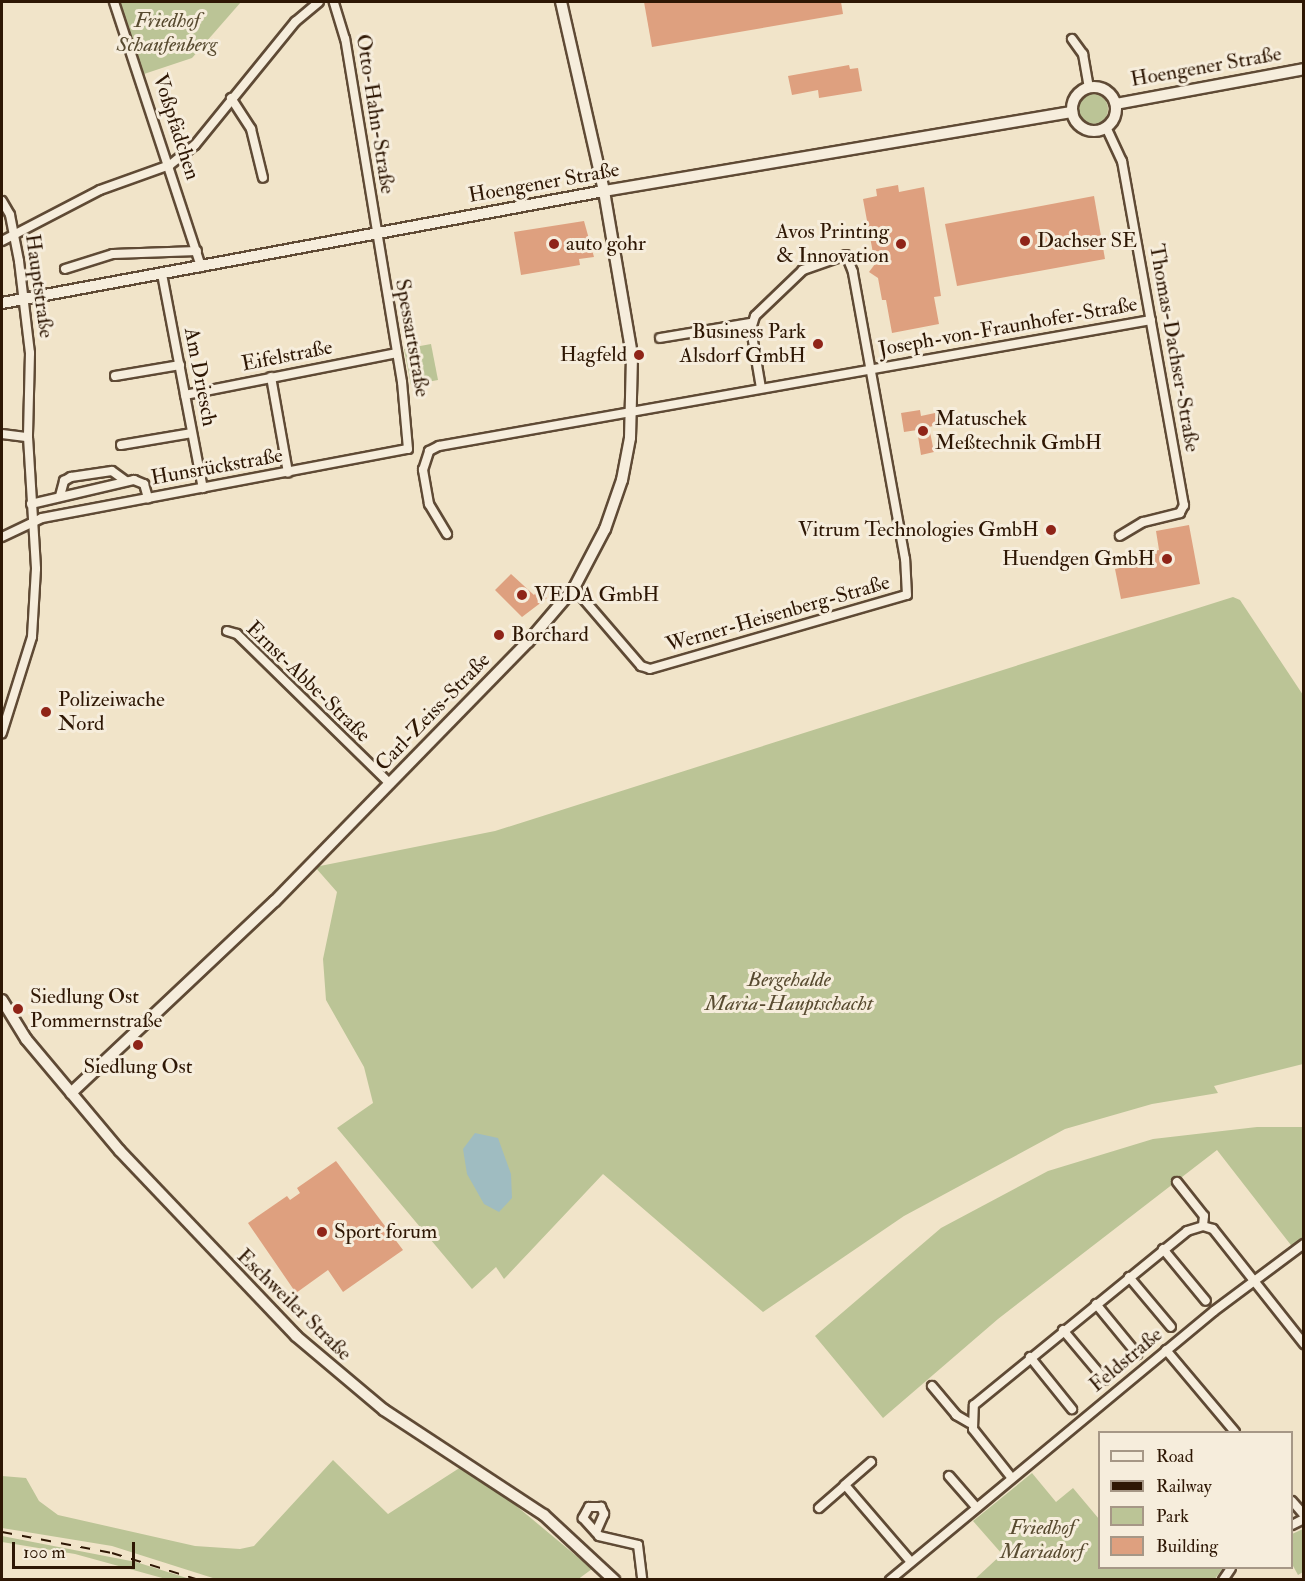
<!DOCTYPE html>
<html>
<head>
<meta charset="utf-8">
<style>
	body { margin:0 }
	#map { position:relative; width:1305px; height:1581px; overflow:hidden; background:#f1e4c9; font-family:"IM FELL Double Pica",serif }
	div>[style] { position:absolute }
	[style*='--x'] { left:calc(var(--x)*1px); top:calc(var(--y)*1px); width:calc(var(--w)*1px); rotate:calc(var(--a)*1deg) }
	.green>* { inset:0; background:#bbc496 }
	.round { border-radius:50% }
	.water>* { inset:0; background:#9fbcc1 }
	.building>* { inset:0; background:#dea07f }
	.roads { filter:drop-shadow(2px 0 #5f4a35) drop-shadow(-2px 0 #5f4a35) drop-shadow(0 2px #5f4a35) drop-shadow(0 -2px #5f4a35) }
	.street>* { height:8px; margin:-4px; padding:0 4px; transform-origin:4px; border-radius:4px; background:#f6eddc }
	.secondary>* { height:10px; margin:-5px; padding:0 5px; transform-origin:5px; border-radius:5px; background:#f6eddc }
	.secondary>.ring { margin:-5px; padding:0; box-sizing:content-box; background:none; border:10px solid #f6eddc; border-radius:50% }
	.rail>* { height:2px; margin-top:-1px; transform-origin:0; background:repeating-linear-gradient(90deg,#2e1704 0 10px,transparent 0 20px) }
	.dots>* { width:16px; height:16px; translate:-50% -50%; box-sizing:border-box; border:3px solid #f6eddc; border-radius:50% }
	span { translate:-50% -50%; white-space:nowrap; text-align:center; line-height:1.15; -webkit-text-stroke:6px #f6eddc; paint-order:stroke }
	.park-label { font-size:21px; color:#584b30; font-style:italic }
	.street-label { font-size:21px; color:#2e1704 }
	.poi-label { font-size:21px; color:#2e1704 }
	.right { translate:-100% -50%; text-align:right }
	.left { translate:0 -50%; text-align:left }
	.frame { position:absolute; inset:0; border:3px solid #2e1704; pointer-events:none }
	.legend { position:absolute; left:1098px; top:1431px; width:195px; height:138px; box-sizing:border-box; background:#f6eddc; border:2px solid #a69786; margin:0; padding:8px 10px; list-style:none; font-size:18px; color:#2e1704 }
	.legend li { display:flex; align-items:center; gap:12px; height:30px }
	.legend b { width:30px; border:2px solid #a69786 }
	.scale { position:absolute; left:12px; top:1542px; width:123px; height:27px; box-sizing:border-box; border:3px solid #2e1704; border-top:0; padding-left:8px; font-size:18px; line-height:21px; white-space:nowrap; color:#2e1704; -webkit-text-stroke:4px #f6eddc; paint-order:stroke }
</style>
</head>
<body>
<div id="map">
	<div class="green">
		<i style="clip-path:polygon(118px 2px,241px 2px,192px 58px,144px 74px)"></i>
		<i class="round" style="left:1078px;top:94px;width:30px;height:30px"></i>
		<i style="clip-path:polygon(431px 344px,438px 380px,411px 385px,404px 349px)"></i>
		<i style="clip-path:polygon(1233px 597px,1240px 600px,1303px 695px,1303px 1064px,1214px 1086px,1218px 1093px,1152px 1104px,1065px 1129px,904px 1216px,763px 1312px,603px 1174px,504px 1279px,496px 1267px,472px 1289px,337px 1128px,373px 1103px,364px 1067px,326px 1000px,323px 959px,337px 892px,315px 867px,495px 831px)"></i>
		<i style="clip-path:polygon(1257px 1127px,1303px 1127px,1303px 1241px,1294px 1249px,1217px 1150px,998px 1319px,883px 1418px,815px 1336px,941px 1228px,1048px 1171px,1153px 1139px)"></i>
		<i style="clip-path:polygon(333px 1460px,388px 1514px,461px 1467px,496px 1489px,592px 1569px,577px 1580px,216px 1579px,112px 1546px,2px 1528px,2px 1476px,26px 1478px,39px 1501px,58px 1515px,195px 1546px,240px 1549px,254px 1546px)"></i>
		<i style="clip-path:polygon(1032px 1473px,1056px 1502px,1073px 1488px,1099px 1519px,1100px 1568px,1223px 1568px,1214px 1580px,975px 1579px,1002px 1554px,973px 1521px)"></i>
		<i style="clip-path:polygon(1303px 1529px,1303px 1572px,1298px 1575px,1292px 1564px,1292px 1534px)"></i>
		<i style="clip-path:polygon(2px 1536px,136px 1562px,190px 1579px,166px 1579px,75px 1554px,2px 1542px)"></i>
	</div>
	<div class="water">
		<i style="clip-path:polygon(475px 1133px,498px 1138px,511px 1174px,512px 1198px,499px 1212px,484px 1204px,467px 1174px,463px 1149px)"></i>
	</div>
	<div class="building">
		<i style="clip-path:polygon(644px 2px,841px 2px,843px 14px,652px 47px)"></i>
		<i style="clip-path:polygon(849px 65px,850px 69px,858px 68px,862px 91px,819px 98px,818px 90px,792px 95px,788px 76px)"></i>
		<i style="clip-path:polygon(898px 185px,899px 192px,924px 187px,941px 296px,934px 297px,939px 324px,892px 333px,886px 300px,882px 300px,878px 278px,869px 272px,875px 264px,863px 199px,877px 196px,876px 189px)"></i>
		<i style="clip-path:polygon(1094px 196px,1105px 259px,957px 286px,945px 224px)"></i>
		<i style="clip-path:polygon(584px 221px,594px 257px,579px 259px,580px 265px,521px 275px,514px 232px)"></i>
		<i style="clip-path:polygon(920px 410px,921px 416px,935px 413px,937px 425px,929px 427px,934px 452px,921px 455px,917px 430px,904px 432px,901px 413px)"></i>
		<i style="clip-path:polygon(1189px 525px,1200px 584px,1121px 599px,1115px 569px,1139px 564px,1137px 554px,1159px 550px,1156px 531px)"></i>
		<i style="clip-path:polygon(511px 574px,534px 595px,538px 590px,547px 598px,522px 617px,495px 590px)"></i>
		<i style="clip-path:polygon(336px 1161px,403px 1250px,343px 1292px,328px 1270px,296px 1293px,248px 1223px,287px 1196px,290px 1200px,300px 1193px,297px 1188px)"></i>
	</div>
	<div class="roads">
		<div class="street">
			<i style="--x:114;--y:2;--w:279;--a:71.8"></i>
			<i style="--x:1072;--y:39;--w:19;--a:54"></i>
			<i style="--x:1083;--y:54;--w:34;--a:80"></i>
			<i style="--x:231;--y:98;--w:37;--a:57"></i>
			<i style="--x:251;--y:129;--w:50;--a:76.2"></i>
			<i style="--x:1106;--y:127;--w:38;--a:65"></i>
			<i style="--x:1122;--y:161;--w:350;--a:79.8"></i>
			<i style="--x:1184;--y:505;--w:9;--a:117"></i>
			<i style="--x:1180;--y:513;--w:38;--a:166"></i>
			<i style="--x:1143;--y:522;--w:27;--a:149"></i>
			<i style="--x:2;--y:201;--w:16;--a:60"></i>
			<i style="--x:10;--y:215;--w:47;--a:78.9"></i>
			<i style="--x:19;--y:261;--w:93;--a:83.2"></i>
			<i style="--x:30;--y:353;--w:84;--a:91.4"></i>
			<i style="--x:28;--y:437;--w:132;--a:86.5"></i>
			<i style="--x:36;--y:569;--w:68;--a:93.4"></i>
			<i style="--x:32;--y:637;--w:101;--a:107.4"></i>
			<i style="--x:2;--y:241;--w:110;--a:-27.5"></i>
			<i style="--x:100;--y:190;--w:74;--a:-19.7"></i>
			<i style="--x:170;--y:165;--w:32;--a:-39"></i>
			<i style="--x:195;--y:145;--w:159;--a:-50.9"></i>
			<i style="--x:295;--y:22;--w:31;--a:-40"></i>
			<i style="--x:65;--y:269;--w:50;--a:-17.4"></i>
			<i style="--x:113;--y:254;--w:84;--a:-2"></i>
			<i style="--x:162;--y:274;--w:218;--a:79.2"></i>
			<i style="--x:660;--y:338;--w:92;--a:-9.4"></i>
			<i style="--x:115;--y:376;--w:66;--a:-9.6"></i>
			<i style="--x:271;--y:377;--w:97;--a:79.9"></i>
			<i style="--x:185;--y:395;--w:216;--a:-11.2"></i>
			<i style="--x:2;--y:434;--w:26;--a:7"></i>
			<i style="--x:121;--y:445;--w:72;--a:-9.6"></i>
			<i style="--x:60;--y:496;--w:16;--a:-75"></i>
			<i style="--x:64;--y:481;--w:8;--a:-30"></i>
			<i style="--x:71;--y:477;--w:41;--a:-8.3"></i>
			<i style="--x:112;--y:471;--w:17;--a:36"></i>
			<i style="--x:31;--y:504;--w:106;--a:-13.1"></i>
			<i style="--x:134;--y:480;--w:11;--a:22"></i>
			<i style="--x:144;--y:484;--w:15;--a:74"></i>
			<i style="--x:447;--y:534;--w:35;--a:-121"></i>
			<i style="--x:429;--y:504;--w:35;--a:-100"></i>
			<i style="--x:423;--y:470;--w:20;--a:-72"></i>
			<i style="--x:429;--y:451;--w:11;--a:-27"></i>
			<i style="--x:439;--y:446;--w:723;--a:-10.04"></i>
			<i style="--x:2;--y:537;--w:44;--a:-25.4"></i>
			<i style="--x:42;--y:518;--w:372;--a:-10.7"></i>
			<i style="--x:408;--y:449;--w:67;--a:-95.1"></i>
			<i style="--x:402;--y:382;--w:348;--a:-99.4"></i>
			<i style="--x:345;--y:39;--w:39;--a:-107"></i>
			<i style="--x:574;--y:588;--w:103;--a:49.3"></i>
			<i style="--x:641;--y:666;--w:9;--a:18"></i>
			<i style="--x:650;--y:669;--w:267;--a:-16.1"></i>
			<i style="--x:907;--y:595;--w:36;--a:-93"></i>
			<i style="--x:905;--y:559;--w:292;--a:-100.3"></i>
			<i style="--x:853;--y:272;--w:18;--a:-112"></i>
			<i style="--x:846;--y:255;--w:46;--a:160.8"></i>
			<i style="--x:803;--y:270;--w:66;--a:136.2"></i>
			<i style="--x:755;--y:316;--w:14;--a:107"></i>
			<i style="--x:751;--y:329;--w:60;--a:80.4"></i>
			<i style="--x:227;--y:631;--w:10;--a:17"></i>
			<i style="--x:237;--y:634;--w:214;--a:44.4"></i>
			<i style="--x:1177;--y:1182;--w:43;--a:51.5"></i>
			<i style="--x:1204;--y:1216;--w:10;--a:96"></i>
			<i style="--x:1163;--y:1249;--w:67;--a:50.4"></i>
			<i style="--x:1129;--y:1277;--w:65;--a:50"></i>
			<i style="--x:1096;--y:1304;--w:65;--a:50.6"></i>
			<i style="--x:1063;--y:1330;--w:65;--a:50"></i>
			<i style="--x:1166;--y:1350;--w:107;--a:49.9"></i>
			<i style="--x:1030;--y:1357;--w:67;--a:51.1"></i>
			<i style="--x:932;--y:1386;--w:38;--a:50"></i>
			<i style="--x:956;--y:1415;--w:16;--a:30"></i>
			<i style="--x:871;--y:1462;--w:35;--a:139"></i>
			<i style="--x:845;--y:1485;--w:101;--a:49.4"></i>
			<i style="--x:949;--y:1476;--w:41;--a:48.9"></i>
			<i style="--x:1011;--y:1477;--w:61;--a:-128.4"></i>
			<i style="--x:973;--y:1429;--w:24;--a:-88"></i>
			<i style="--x:974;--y:1405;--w:275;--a:-39.2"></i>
			<i style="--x:1187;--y:1231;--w:17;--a:-17"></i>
			<i style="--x:1203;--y:1226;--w:10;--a:17"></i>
			<i style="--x:1213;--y:1229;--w:147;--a:51.6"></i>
			<i style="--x:1292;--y:1501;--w:18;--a:49"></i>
			<i style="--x:819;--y:1508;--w:35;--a:-41"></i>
			<i style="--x:1292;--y:1525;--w:13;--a:-27"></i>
			<i style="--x:596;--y:1532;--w:20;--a:-66"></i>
			<i style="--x:604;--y:1514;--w:8;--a:-113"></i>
			<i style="--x:601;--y:1507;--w:12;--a:180"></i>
			<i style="--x:589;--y:1507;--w:13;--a:119"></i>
			<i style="--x:583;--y:1518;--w:24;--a:48"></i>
			<i style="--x:599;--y:1536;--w:40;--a:13"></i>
			<i style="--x:638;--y:1545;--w:35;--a:83"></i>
			<i style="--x:890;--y:1580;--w:421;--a:-39.7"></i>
			<i style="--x:1214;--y:1311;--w:112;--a:-36.7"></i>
			<i style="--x:1223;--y:1580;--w:14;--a:-56"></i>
		</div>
		<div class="secondary">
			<i class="ring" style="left:1072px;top:87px;width:34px;height:34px"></i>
			<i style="--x:1116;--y:104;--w:191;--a:-10.5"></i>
			<i style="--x:2;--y:303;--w:612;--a:-10.54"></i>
			<i style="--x:604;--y:191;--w:475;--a:-9.6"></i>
			<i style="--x:2;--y:1000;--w:46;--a:58.4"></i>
			<i style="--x:26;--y:1039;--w:146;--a:50"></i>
			<i style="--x:120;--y:1151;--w:255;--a:46.4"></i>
			<i style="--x:296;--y:1336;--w:115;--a:40.1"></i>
			<i style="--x:384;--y:1410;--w:191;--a:33.3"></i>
			<i style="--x:544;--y:1515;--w:96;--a:42.9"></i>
			<i style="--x:71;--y:1093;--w:280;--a:-43.3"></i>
			<i style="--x:275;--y:901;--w:362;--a:-45.7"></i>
			<i style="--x:528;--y:642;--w:71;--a:-49.6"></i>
			<i style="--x:574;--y:588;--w:67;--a:-62.3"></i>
			<i style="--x:605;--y:529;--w:52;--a:-70.9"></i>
			<i style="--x:622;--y:480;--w:43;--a:-79.2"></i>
			<i style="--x:630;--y:438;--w:83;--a:-88.6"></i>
			<i style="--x:632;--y:355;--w:166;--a:-99.7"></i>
			<i style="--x:604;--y:191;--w:194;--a:-102.8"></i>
		</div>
	</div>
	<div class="rail">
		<i style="--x:2;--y:1532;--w:112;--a:10.8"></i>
		<i style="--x:112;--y:1553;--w:91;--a:17.2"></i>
	</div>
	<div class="dots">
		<i style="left:1025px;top:241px;background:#8f2418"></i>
		<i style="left:554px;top:244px;background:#8f2418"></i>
		<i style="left:901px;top:244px;background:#8f2418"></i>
		<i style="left:818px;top:344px;background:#8f2418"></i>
		<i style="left:639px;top:355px;background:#8f2418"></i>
		<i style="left:923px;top:431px;background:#8f2418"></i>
		<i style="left:1051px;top:530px;background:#8f2418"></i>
		<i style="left:1167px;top:559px;background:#8f2418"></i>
		<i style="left:522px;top:595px;background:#8f2418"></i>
		<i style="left:499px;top:635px;background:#8f2418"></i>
		<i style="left:46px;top:712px;background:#8f2418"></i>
		<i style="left:18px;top:1009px;background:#8f2418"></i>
		<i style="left:138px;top:1045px;background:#8f2418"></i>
		<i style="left:322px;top:1232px;background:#8f2418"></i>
	</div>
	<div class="park-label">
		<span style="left:167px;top:33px">Friedhof<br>Schaufenberg</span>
		<span style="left:789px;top:992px">Bergehalde<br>Maria-Hauptschacht</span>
		<span style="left:1042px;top:1540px">Friedhof<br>Mariadorf</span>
	</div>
	<div class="street-label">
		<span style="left:1206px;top:67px;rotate:-10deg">Hoengener Straße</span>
		<span style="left:375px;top:114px;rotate:81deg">Otto-Hahn-Straße</span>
		<span style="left:176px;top:127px;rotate:72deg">Voßpfädchen</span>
		<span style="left:544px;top:183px;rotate:-10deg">Hoengener Straße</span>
		<span style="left:39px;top:286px;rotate:82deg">Hauptstraße</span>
		<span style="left:1008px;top:327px;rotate:-10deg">Joseph-von-Fraunhofer-Straße</span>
		<span style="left:412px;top:338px;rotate:80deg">Spessartstraße</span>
		<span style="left:1174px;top:348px;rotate:80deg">Thomas-Dachser-Straße</span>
		<span style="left:287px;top:356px;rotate:-11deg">Eifelstraße</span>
		<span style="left:200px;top:377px;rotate:79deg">Am Driesch</span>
		<span style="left:217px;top:467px;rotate:-10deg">Hunsrückstraße</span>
		<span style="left:778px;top:614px;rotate:-16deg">Werner-Heisenberg-Straße</span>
		<span style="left:308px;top:682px;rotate:44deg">Ernst-Abbe-Straße</span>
		<span style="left:433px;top:712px;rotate:-46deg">Carl-Zeiss-Straße</span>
		<span style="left:294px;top:1305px;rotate:44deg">Eschweiler Straße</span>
		<span style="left:1126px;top:1360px;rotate:-40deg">Feldstraße</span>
	</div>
	<div class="poi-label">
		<span class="right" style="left:889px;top:244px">Avos Printing<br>&amp; Innovation</span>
		<span class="left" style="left:1037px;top:241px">Dachser SE</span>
		<span class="left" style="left:566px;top:244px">auto gohr</span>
		<span class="right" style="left:806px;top:344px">Business Park<br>Alsdorf GmbH</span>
		<span class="right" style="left:627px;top:355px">Hagfeld</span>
		<span class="left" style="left:935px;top:431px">Matuschek<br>Meßtechnik GmbH</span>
		<span class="right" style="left:1039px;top:530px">Vitrum Technologies GmbH</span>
		<span class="right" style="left:1155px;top:559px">Huendgen GmbH</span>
		<span class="left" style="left:534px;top:595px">VEDA GmbH</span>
		<span class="left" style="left:511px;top:635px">Borchard</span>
		<span class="left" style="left:58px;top:712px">Polizeiwache<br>Nord</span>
		<span class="left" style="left:30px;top:1009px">Siedlung Ost<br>Pommernstraße</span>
		<span style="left:138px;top:1067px">Siedlung Ost</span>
		<span class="left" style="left:334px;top:1232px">Sport forum</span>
	</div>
	<div class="frame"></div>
	<ul class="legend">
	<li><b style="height:8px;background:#f6eddc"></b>Road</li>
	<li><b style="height:8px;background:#2e1704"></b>Railway</li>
	<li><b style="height:16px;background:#bbc496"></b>Park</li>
	<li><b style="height:16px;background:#dea07f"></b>Building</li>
	</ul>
	<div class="scale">100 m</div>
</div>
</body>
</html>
